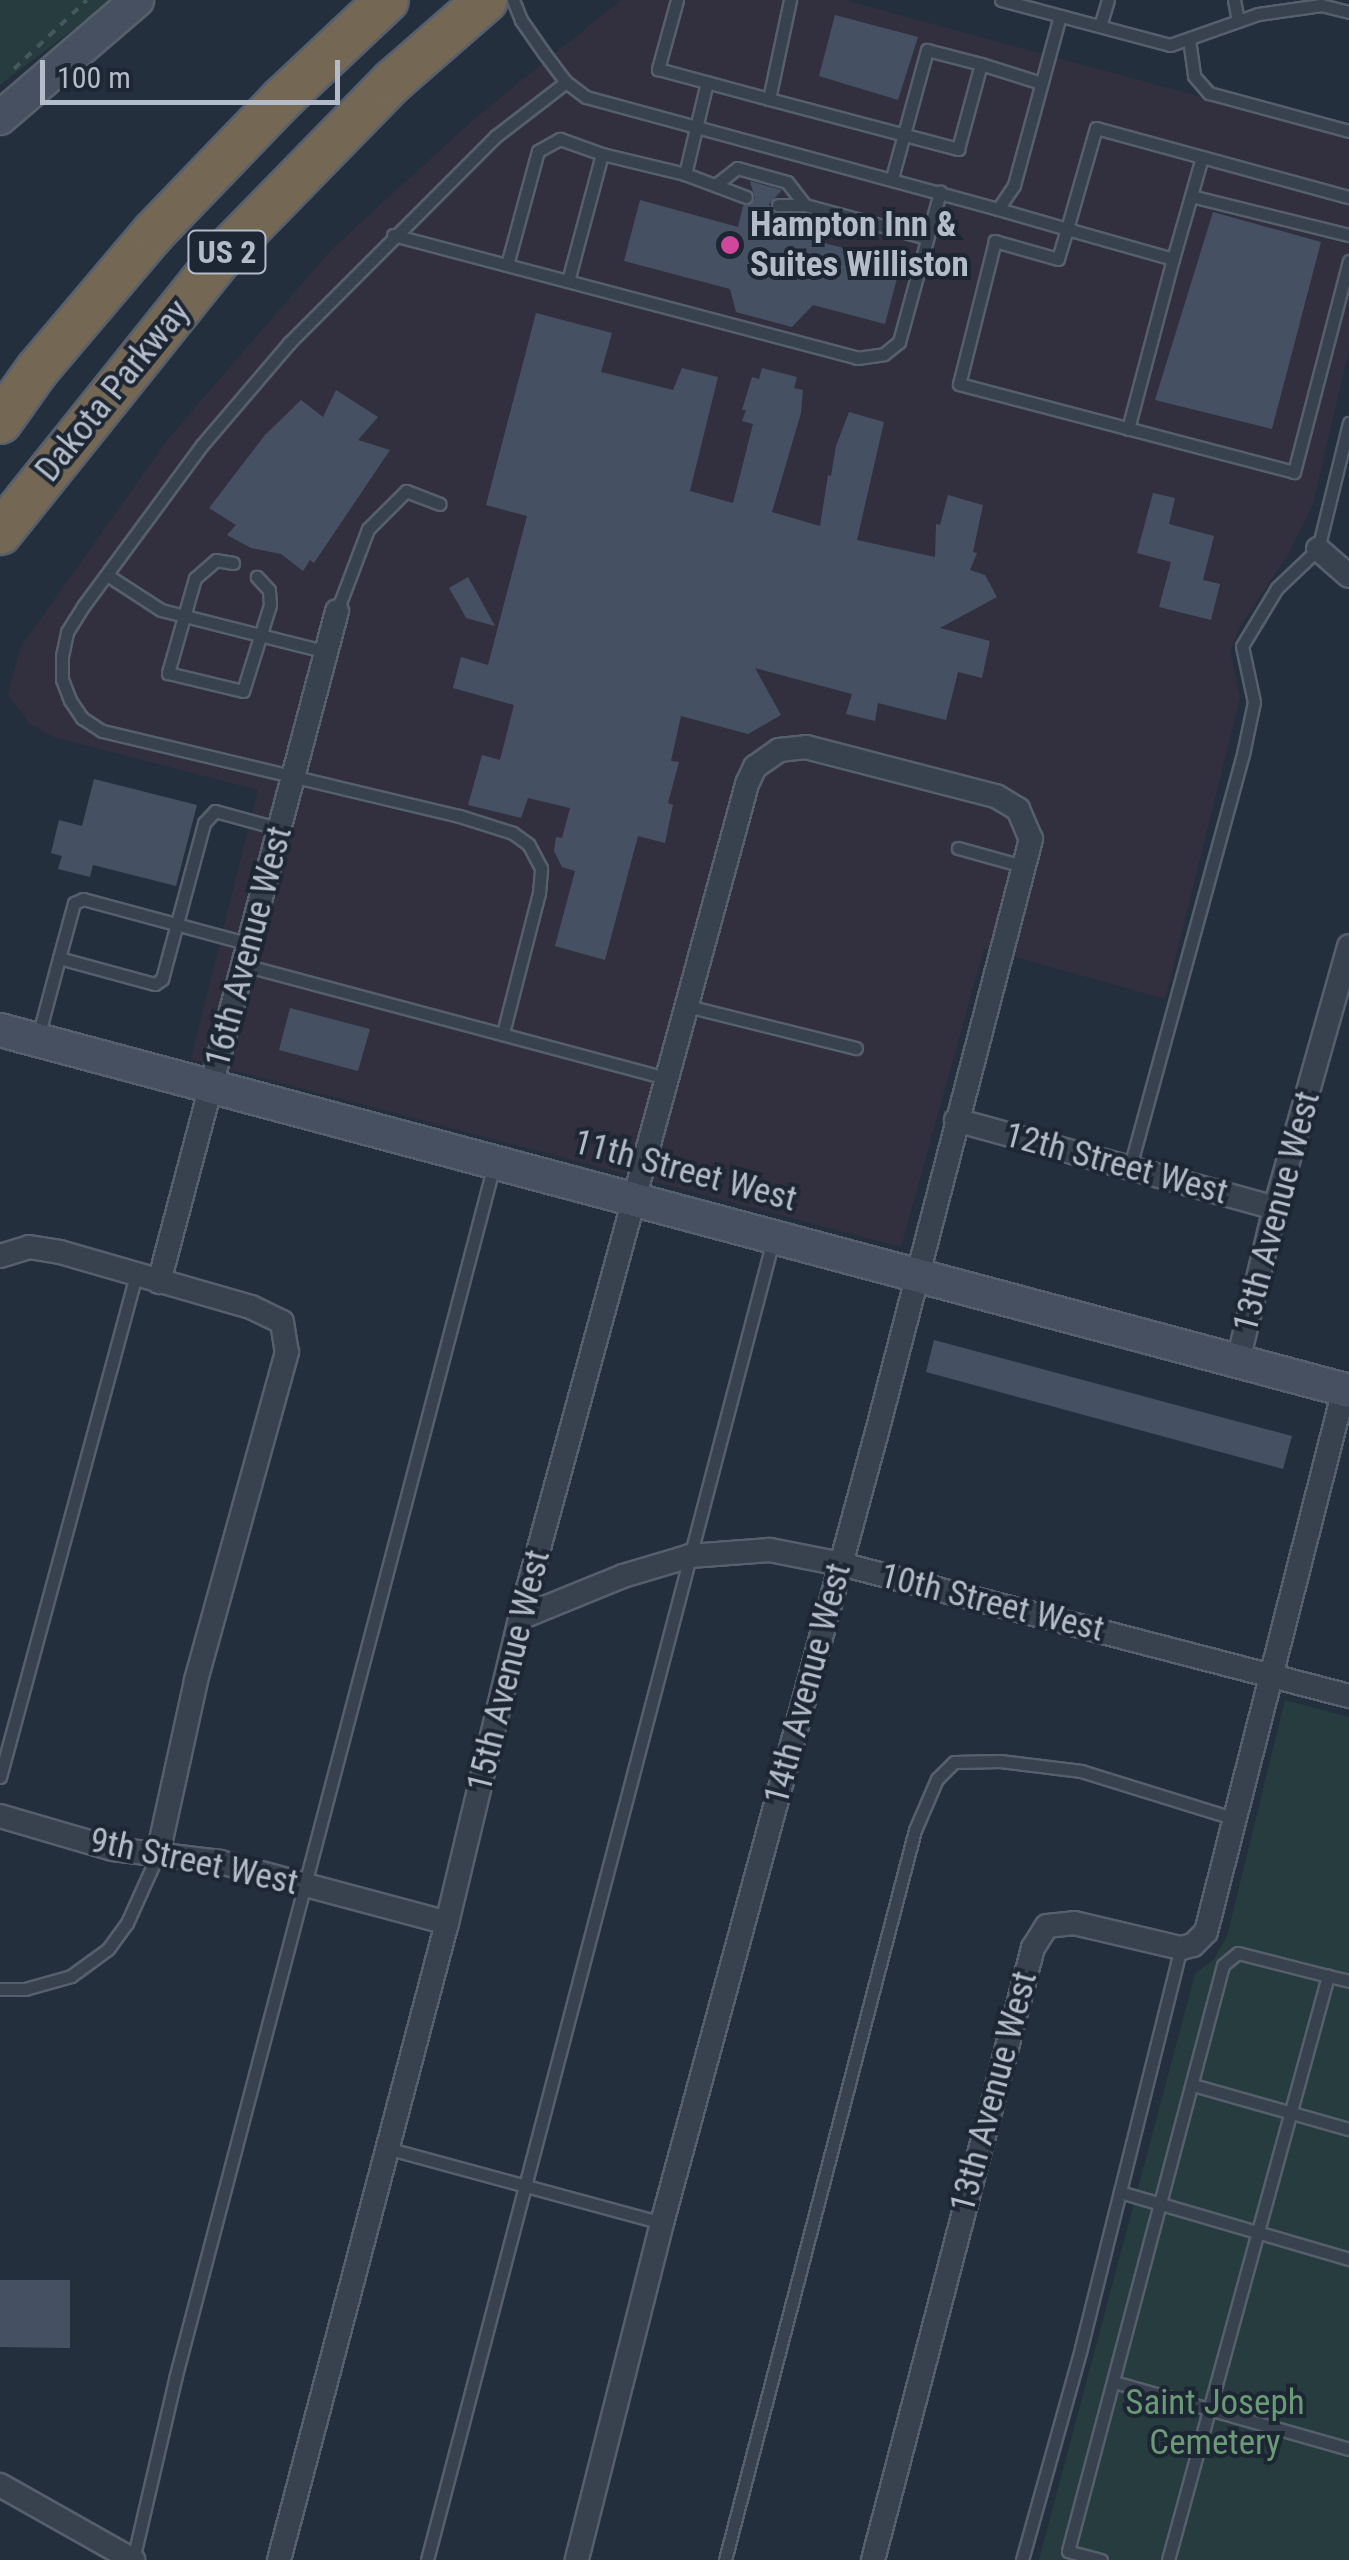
<!DOCTYPE html>
<html>
<head>
<meta charset="utf-8">
<style>
	body { margin:0 }
	#map { position:relative; width:1349px; height:2560px; overflow:hidden; background:#242f3e; font-family:"Roboto Condensed",sans-serif }
	div>[style] { position:absolute }
	[style*='--x'] { left:calc(var(--x)*1px); top:calc(var(--y)*1px); width:calc(var(--w)*1px); rotate:calc(var(--a)*1deg) }
	.medical>* { inset:0; background:#32303f }
	.green>* { inset:0; background:#263c3f }
	.building>* { inset:0; background:#455162 }
	.path>* { height:4px; margin-top:-2px; transform-origin:0; background:repeating-linear-gradient(90deg,#44595c 0 8px,transparent 0 16px) }
	.roads { filter:drop-shadow(2px 0 #565f6c) drop-shadow(-2px 0 #565f6c) drop-shadow(0 2px #565f6c) drop-shadow(0 -2px #565f6c) }
	.lane>* { height:11px; margin:-5.5px; padding:0 5.5px; transform-origin:5.5px; border-radius:5.5px; background:#38414e }
	.street>* { height:22px; margin:-11px; padding:0 11px; transform-origin:11px; border-radius:11px; background:#38414e }
	.secondary>* { height:32px; margin:-16px; padding:0 16px; transform-origin:16px; border-radius:16px; background:#465061 }
	.highway>* { height:42px; margin:-21px; padding:0 21px; transform-origin:21px; border-radius:21px; background:#746855 }
	.dots>* { width:28px; height:28px; translate:-50% -50%; box-sizing:border-box; border:5px solid #1d2633; border-radius:50% }
	span { translate:-50% -50%; white-space:nowrap; text-align:center; line-height:1.15; -webkit-text-stroke:8px #1d2633; paint-order:stroke }
	.shield-label span { padding:2px 8px; background:#1d2633; border:2px solid; border-radius:8px; -webkit-text-stroke-width:0 }
	.shield-label { font-size:32px; color:#b4bcc9; font-weight:700 }
	.poi-label { font-size:35px; color:#b4bcc9; font-weight:700 }
	.left { translate:0 -50%; text-align:left }
	.street-label { font-size:35px; color:#b4bcc9 }
	.park-label { font-size:35px; color:#6b9a76 }
	.scale { position:absolute; left:40px; top:60px; width:300px; height:45px; box-sizing:border-box; border:5px solid #b4bcc9; border-top:0; padding-left:12px; font-size:30px; line-height:35px; white-space:nowrap; color:#b4bcc9; -webkit-text-stroke:8px #1d2633; paint-order:stroke }
</style>
</head>
<body>
<div id="map">
	<div class="medical">
		<i style="clip-path:polygon(621px 0,844px 0,1349px 137px,1349px 349px,1313px 504px,1288px 554px,1239px 628px,1230px 652px,1240px 697px,1165px 999px,984px 948px,901px 1247px,191px 1059px,258px 790px,54px 737px,29px 723px,8px 695px,20px 648px,169px 438px,331px 250px,472px 121px)"></i>
	</div>
	<div class="green">
		<i style="clip-path:polygon(0 0,112px 0,0 85px)"></i>
		<i style="clip-path:polygon(1285px 1700px,1349px 1717px,1349px 2560px,1039px 2560px,1195px 1974px,1214px 1959px,1227px 1936px)"></i>
	</div>
	<div class="building">
		<i style="clip-path:polygon(835px 15px,918px 37px,898px 100px,819px 76px)"></i>
		<i style="clip-path:polygon(750px 181px,782px 190px,769px 204px,775px 214px,771px 229px,901px 263px,885px 324px,813px 305px,792px 327px,736px 312px,730px 289px,624px 261px,640px 200px,738px 227px,743px 206px,755px 199px)"></i>
		<i style="clip-path:polygon(1213px 212px,1321px 242px,1272px 429px,1155px 400px)"></i>
		<i style="clip-path:polygon(536px 313px,612px 333px,601px 372px,673px 390px,682px 368px,718px 377px,690px 491px,733px 503px,753px 424px,742px 421px,746px 410px,742px 410px,752px 377px,759px 379px,762px 368px,797px 377px,794px 388px,803px 390px,801px 413px,772px 512px,820px 526px,828px 475px,831px 476px,836px 446px,849px 412px,884px 422px,857px 540px,935px 557px,936px 524px,940px 525px,948px 495px,983px 505px,973px 552px,977px 553px,970px 570px,985px 575px,997px 597px,940px 628px,990px 641px,982px 678px,958px 672px,946px 720px,878px 703px,875px 721px,846px 714px,852px 694px,755px 668px,781px 715px,748px 734px,681px 716px,671px 761px,679px 762px,668px 803px,673px 805px,665px 843px,638px 836px,605px 960px,555px 946px,575px 871px,562px 867px,554px 851px,556px 837px,562px 838px,570px 808px,528px 798px,521px 818px,468px 805px,482px 755px,500px 760px,514px 705px,453px 688px,461px 657px,488px 665px,527px 516px,486px 505px)"></i>
		<i style="clip-path:polygon(336px 390px,378px 417px,358px 440px,390px 450px,314px 563px,310px 560px,303px 571px,281px 554px,251px 548px,227px 535px,236px 525px,209px 508px,265px 435px,301px 400px,323px 417px)"></i>
		<i style="clip-path:polygon(1153px 493px,1175px 498px,1169px 524px,1214px 536px,1203px 580px,1220px 584px,1211px 620px,1159px 607px,1171px 562px,1137px 553px)"></i>
		<i style="clip-path:polygon(468px 577px,477px 593px,495px 626px,466px 618px,459px 605px,449px 588px)"></i>
		<i style="clip-path:polygon(94px 779px,197px 805px,176px 886px,93px 865px,90px 877px,58px 869px,62px 856px,51px 853px,59px 820px,82px 826px)"></i>
		<i style="clip-path:polygon(290px 1008px,370px 1029px,358px 1071px,279px 1050px)"></i>
		<i style="clip-path:polygon(934px 1340px,1292px 1436px,1283px 1469px,926px 1372px)"></i>
		<i style="clip-path:polygon(0 2280px,70px 2280px,70px 2348px,0 2347px)"></i>
	</div>
	<div class="path">
		<i style="--x:14;--y:69;--w:100;--a:-43.4"></i>
	</div>
	<div class="roads">
		<div class="lane">
			<i style="--x:513;--y:0;--w:22;--a:68"></i>
			<i style="--x:521;--y:20;--w:40;--a:55.1"></i>
			<i style="--x:544;--y:53;--w:36;--a:53"></i>
			<i style="--x:566;--y:82;--w:25;--a:37"></i>
			<i style="--x:586;--y:97;--w:427;--a:15.2"></i>
			<i style="--x:998;--y:209;--w:29;--a:-56"></i>
			<i style="--x:1014;--y:185;--w:175;--a:-74.8"></i>
			<i style="--x:677;--y:0;--w:72;--a:105.4"></i>
			<i style="--x:658;--y:69;--w:115;--a:15.1"></i>
			<i style="--x:769;--y:99;--w:101;--a:-78"></i>
			<i style="--x:1001;--y:0;--w:175;--a:14.9"></i>
			<i style="--x:1170;--y:45;--w:93;--a:-19.4"></i>
			<i style="--x:1258;--y:14;--w:64;--a:-8.1"></i>
			<i style="--x:1321;--y:5;--w:29;--a:14"></i>
			<i style="--x:1234;--y:0;--w:21;--a:79"></i>
			<i style="--x:1100;--y:26;--w:27;--a:-73"></i>
			<i style="--x:1189;--y:39;--w:37;--a:82"></i>
			<i style="--x:1194;--y:76;--w:23;--a:49"></i>
			<i style="--x:1209;--y:93;--w:145;--a:15.2"></i>
			<i style="--x:707;--y:82;--w:95;--a:103.4"></i>
			<i style="--x:685;--y:174;--w:65;--a:20.7"></i>
			<i style="--x:769;--y:99;--w:196;--a:14.8"></i>
			<i style="--x:958;--y:149;--w:88;--a:-74.9"></i>
			<i style="--x:981;--y:64;--w:63;--a:17.6"></i>
			<i style="--x:892;--y:178;--w:133;--a:-74.7"></i>
			<i style="--x:927;--y:50;--w:56;--a:14.5"></i>
			<i style="--x:718;--y:183;--w:24;--a:-38"></i>
			<i style="--x:737;--y:168;--w:52;--a:15.6"></i>
			<i style="--x:787;--y:182;--w:29;--a:52"></i>
			<i style="--x:1191;--y:196;--w:163;--a:13.9"></i>
			<i style="--x:778;--y:205;--w:27;--a:0"></i>
			<i style="--x:805;--y:205;--w:126;--a:15.1"></i>
			<i style="--x:998;--y:209;--w:72;--a:16.2"></i>
			<i style="--x:1067;--y:229;--w:105;--a:-74"></i>
			<i style="--x:1096;--y:128;--w:262;--a:15.3"></i>
			<i style="--x:393;--y:235;--w:480;--a:14.8"></i>
			<i style="--x:857;--y:358;--w:27;--a:-8"></i>
			<i style="--x:884;--y:354;--w:19;--a:-39"></i>
			<i style="--x:899;--y:342;--w:156;--a:-74.7"></i>
			<i style="--x:1173;--y:259;--w:106;--a:-74.1"></i>
			<i style="--x:507;--y:265;--w:118;--a:-74.8"></i>
			<i style="--x:538;--y:151;--w:25;--a:-29"></i>
			<i style="--x:560;--y:139;--w:45;--a:19.7"></i>
			<i style="--x:568;--y:281;--w:131;--a:-75"></i>
			<i style="--x:602;--y:154;--w:85;--a:13.5"></i>
			<i style="--x:1128;--y:429;--w:176;--a:-75.2"></i>
			<i style="--x:1173;--y:259;--w:110;--a:-164.2"></i>
			<i style="--x:1067;--y:229;--w:31;--a:107"></i>
			<i style="--x:1058;--y:259;--w:66;--a:-164.1"></i>
			<i style="--x:995;--y:241;--w:147;--a:104.1"></i>
			<i style="--x:959;--y:384;--w:346;--a:14.7"></i>
			<i style="--x:1294;--y:472;--w:218;--a:-75.4"></i>
			<i style="--x:233;--y:563;--w:17;--a:-170"></i>
			<i style="--x:216;--y:560;--w:28;--a:139"></i>
			<i style="--x:195;--y:578;--w:99;--a:105.9"></i>
			<i style="--x:168;--y:673;--w:77;--a:13.5"></i>
			<i style="--x:243;--y:691;--w:90;--a:-72.6"></i>
			<i style="--x:270;--y:605;--w:15;--a:-94"></i>
			<i style="--x:269;--y:590;--w:18;--a:-133"></i>
			<i style="--x:107;--y:575;--w:64;--a:32.9"></i>
			<i style="--x:161;--y:610;--w:171;--a:14.2"></i>
			<i style="--x:337;--y:611;--w:88;--a:-69.3"></i>
			<i style="--x:368;--y:529;--w:54;--a:-45"></i>
			<i style="--x:406;--y:491;--w:36;--a:21"></i>
			<i style="--x:958;--y:848;--w:71;--a:15.6"></i>
			<i style="--x:59;--y:958;--w:57;--a:-74.7"></i>
			<i style="--x:74;--y:903;--w:10;--a:-24"></i>
			<i style="--x:83;--y:899;--w:173;--a:15.1"></i>
			<i style="--x:244;--y:965;--w:438;--a:15"></i>
			<i style="--x:687;--y:1006;--w:174;--a:14"></i>
			<i style="--x:503;--y:1033;--w:145;--a:-75.6"></i>
			<i style="--x:539;--y:893;--w:25;--a:-85"></i>
			<i style="--x:541;--y:868;--w:27;--a:-118"></i>
			<i style="--x:528;--y:844;--w:19;--a:-144"></i>
			<i style="--x:513;--y:833;--w:57;--a:-162.5"></i>
			<i style="--x:459;--y:816;--w:367;--a:-166.6"></i>
			<i style="--x:102;--y:731;--w:24;--a:-147"></i>
			<i style="--x:82;--y:718;--w:22;--a:-124"></i>
			<i style="--x:70;--y:700;--w:22;--a:-111"></i>
			<i style="--x:62;--y:679;--w:23;--a:-90"></i>
			<i style="--x:62;--y:656;--w:25;--a:-78"></i>
			<i style="--x:67;--y:632;--w:32;--a:-58"></i>
			<i style="--x:84;--y:605;--w:199;--a:-53.6"></i>
			<i style="--x:202;--y:445;--w:134;--a:-49.5"></i>
			<i style="--x:289;--y:343;--w:293;--a:-45"></i>
			<i style="--x:496;--y:136;--w:88;--a:-37.6"></i>
			<i style="--x:38;--y:1037;--w:82;--a:-75.1"></i>
			<i style="--x:59;--y:958;--w:99;--a:15.2"></i>
			<i style="--x:155;--y:984;--w:9;--a:-36"></i>
			<i style="--x:162;--y:979;--w:162;--a:-74.9"></i>
			<i style="--x:204;--y:823;--w:16;--a:-47"></i>
			<i style="--x:215;--y:811;--w:68;--a:15.3"></i>
			<i style="--x:1130;--y:1167;--w:428;--a:-74.7"></i>
			<i style="--x:1243;--y:754;--w:53;--a:-78.1"></i>
			<i style="--x:1254;--y:702;--w:57;--a:-102.1"></i>
			<i style="--x:1242;--y:646;--w:68;--a:-58.9"></i>
			<i style="--x:1277;--y:588;--w:57;--a:-43.6"></i>
			<i style="--x:1318;--y:549;--w:130;--a:-76.2"></i>
			<i style="--x:0;--y:1777;--w:520;--a:-74.84"></i>
			<i style="--x:0;--y:1989;--w:25;--a:0"></i>
			<i style="--x:25;--y:1989;--w:48;--a:-15.8"></i>
			<i style="--x:71;--y:1976;--w:46;--a:-36.1"></i>
			<i style="--x:108;--y:1949;--w:32;--a:-54"></i>
			<i style="--x:127;--y:1923;--w:76;--a:-65.8"></i>
			<i style="--x:1193;--y:2085;--w:162;--a:15.8"></i>
			<i style="--x:386;--y:2148;--w:286;--a:15.2"></i>
			<i style="--x:1120;--y:2192;--w:239;--a:16.3"></i>
			<i style="--x:1114;--y:2382;--w:244;--a:15.9"></i>
			<i style="--x:133;--y:2560;--w:186;--a:-76.9"></i>
			<i style="--x:175;--y:2379;--w:1255;--a:-75.28"></i>
			<i style="--x:427;--y:2560;--w:1365;--a:-75.31"></i>
			<i style="--x:725;--y:2560;--w:754;--a:-75.41"></i>
			<i style="--x:915;--y:1830;--w:56;--a:-66.7"></i>
			<i style="--x:937;--y:1779;--w:24;--a:-45"></i>
			<i style="--x:954;--y:1762;--w:46;--a:-1.2"></i>
			<i style="--x:1000;--y:1761;--w:82;--a:7"></i>
			<i style="--x:1081;--y:1771;--w:162;--a:17.2"></i>
			<i style="--x:1022;--y:2560;--w:220;--a:-74.4"></i>
			<i style="--x:1081;--y:2348;--w:412;--a:-76"></i>
			<i style="--x:1101;--y:2560;--w:34;--a:-165"></i>
			<i style="--x:1068;--y:2551;--w:606;--a:-75.18"></i>
			<i style="--x:1223;--y:1965;--w:19;--a:-39"></i>
			<i style="--x:1238;--y:1953;--w:93;--a:14.3"></i>
			<i style="--x:1168;--y:2560;--w:606;--a:-74.68"></i>
			<i style="--x:1328;--y:1976;--w:22;--a:13"></i>
		</div>
		<div class="street">
			<i style="--x:1318;--y:549;--w:41;--a:41.1"></i>
			<i style="--x:956;--y:1120;--w:331;--a:15.4"></i>
			<i style="--x:0;--y:1256;--w:30;--a:-17"></i>
			<i style="--x:29;--y:1247;--w:31;--a:9"></i>
			<i style="--x:60;--y:1252;--w:199;--a:16.1"></i>
			<i style="--x:251;--y:1307;--w:34;--a:26"></i>
			<i style="--x:282;--y:1322;--w:30;--a:81"></i>
			<i style="--x:287;--y:1352;--w:341;--a:105.5"></i>
			<i style="--x:196;--y:1681;--w:177;--a:102.4"></i>
			<i style="--x:159;--y:1282;--w:694;--a:-75.14"></i>
			<i style="--x:1238;--y:1361;--w:157;--a:-76.4"></i>
			<i style="--x:1275;--y:1208;--w:272;--a:-74.2"></i>
			<i style="--x:520;--y:1618;--w:111;--a:-22.2"></i>
			<i style="--x:623;--y:1576;--w:70;--a:-16.6"></i>
			<i style="--x:690;--y:1556;--w:80;--a:-4.3"></i>
			<i style="--x:770;--y:1550;--w:72;--a:11.2"></i>
			<i style="--x:841;--y:1564;--w:525;--a:14.57"></i>
			<i style="--x:0;--y:1816;--w:118;--a:16.3"></i>
			<i style="--x:113;--y:1849;--w:108;--a:6.9"></i>
			<i style="--x:220;--y:1862;--w:235;--a:15"></i>
			<i style="--x:0;--y:2485;--w:153;--a:29.4"></i>
			<i style="--x:279;--y:2560;--w:659;--a:-75.23"></i>
			<i style="--x:447;--y:1923;--w:314;--a:-76.5"></i>
			<i style="--x:520;--y:1618;--w:864;--a:-74.77"></i>
			<i style="--x:747;--y:784;--w:19;--a:-65"></i>
			<i style="--x:755;--y:767;--w:29;--a:-35"></i>
			<i style="--x:779;--y:750;--w:27;--a:-6"></i>
			<i style="--x:806;--y:747;--w:196;--a:14.5"></i>
			<i style="--x:996;--y:796;--w:26;--a:31"></i>
			<i style="--x:1018;--y:809;--w:33;--a:67"></i>
			<i style="--x:1031;--y:839;--w:609;--a:104.56"></i>
			<i style="--x:878;--y:1428;--w:824;--a:105.2"></i>
			<i style="--x:662;--y:2223;--w:348;--a:104.2"></i>
			<i style="--x:873;--y:2560;--w:633;--a:-75.35"></i>
			<i style="--x:1033;--y:1948;--w:26;--a:-58"></i>
			<i style="--x:1047;--y:1926;--w:27;--a:-6"></i>
			<i style="--x:1074;--y:1923;--w:110;--a:13.2"></i>
			<i style="--x:1181;--y:1948;--w:12;--a:-14"></i>
			<i style="--x:1193;--y:1945;--w:18;--a:-45"></i>
			<i style="--x:1206;--y:1932;--w:559;--a:-75.72"></i>
		</div>
		<div class="secondary">
			<i style="--x:0;--y:118;--w:181;--a:-40.7"></i>
			<i style="--x:0;--y:1030;--w:1396;--a:14.98"></i>
		</div>
		<div class="highway">
			<i style="--x:0;--y:422;--w:64;--a:-54.6"></i>
			<i style="--x:37;--y:370;--w:181;--a:-49.7"></i>
			<i style="--x:154;--y:232;--w:185;--a:-46.1"></i>
			<i style="--x:282;--y:99;--w:144;--a:-43.3"></i>
			<i style="--x:0;--y:533;--w:356;--a:-51.3"></i>
			<i style="--x:223;--y:255;--w:243;--a:-45.7"></i>
			<i style="--x:393;--y:81;--w:123;--a:-41.1"></i>
		</div>
	</div>
	<div class="dots">
		<i style="left:730px;top:245px;background:#d1479c"></i>
	</div>
	<div class="shield-label">
		<span style="left:227px;top:252px">US 2</span>
	</div>
	<div class="poi-label">
		<span class="left" style="left:750px;top:245px">Hampton Inn &amp;<br>Suites Williston</span>
	</div>
	<div class="street-label">
		<span style="left:113px;top:391px;rotate:-51deg">Dakota Parkway</span>
		<span style="left:249px;top:947px;rotate:-75deg">16th Avenue West</span>
		<span style="left:1116px;top:1164px;rotate:15deg">12th Street West</span>
		<span style="left:685px;top:1171px;rotate:15deg">11th Street West</span>
		<span style="left:1277px;top:1212px;rotate:-75deg">13th Avenue West</span>
		<span style="left:992px;top:1603px;rotate:14deg">10th Street West</span>
		<span style="left:509px;top:1671px;rotate:-76deg">15th Avenue West</span>
		<span style="left:808px;top:1684px;rotate:-75deg">14th Avenue West</span>
		<span style="left:194px;top:1862px;rotate:12deg">9th Street West</span>
		<span style="left:994px;top:2092px;rotate:-75deg">13th Avenue West</span>
	</div>
	<div class="park-label">
		<span style="left:1215px;top:2423px">Saint Joseph<br>Cemetery</span>
	</div>
	<div class="scale">100 m</div>
</div>
</body>
</html>
